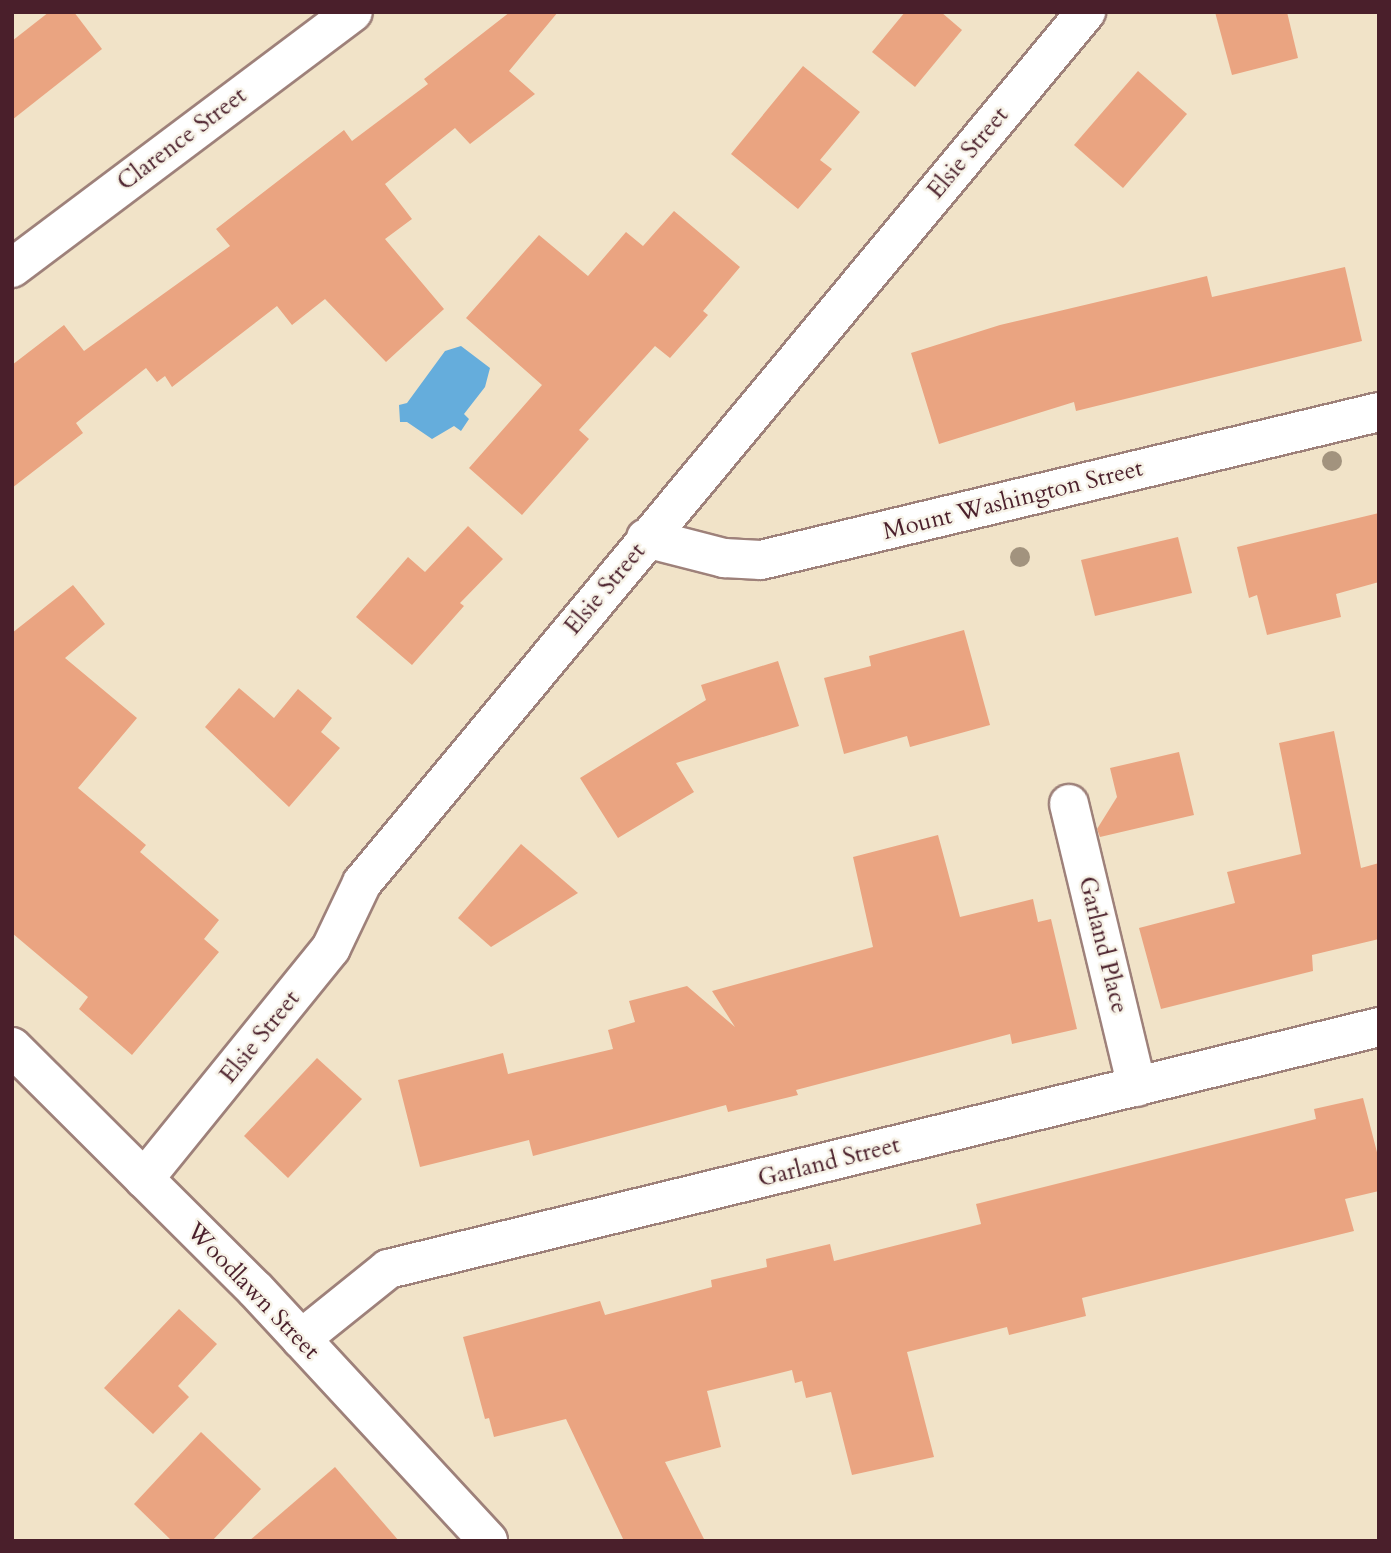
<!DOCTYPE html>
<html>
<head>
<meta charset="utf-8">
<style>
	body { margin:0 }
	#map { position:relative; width:1391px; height:1553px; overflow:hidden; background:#f1e3c8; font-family:Cardo,serif }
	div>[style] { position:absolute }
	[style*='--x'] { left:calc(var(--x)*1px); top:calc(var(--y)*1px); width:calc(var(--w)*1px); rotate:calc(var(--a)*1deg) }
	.water>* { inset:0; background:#65addc }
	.building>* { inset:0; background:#eaa481 }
	.roads { filter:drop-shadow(2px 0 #9e817a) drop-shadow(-2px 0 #9e817a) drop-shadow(0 2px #9e817a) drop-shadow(0 -2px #9e817a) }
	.minor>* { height:38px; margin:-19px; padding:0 19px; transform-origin:19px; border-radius:19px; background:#fff }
	.trees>* { width:20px; height:20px; margin:-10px; border-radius:50%; background:#a2937e }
	span { translate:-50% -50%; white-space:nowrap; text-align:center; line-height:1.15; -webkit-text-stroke:5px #f7f3e8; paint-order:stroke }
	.street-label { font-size:24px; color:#4a1f2b }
	.frame { position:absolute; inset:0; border:14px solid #4a1f2b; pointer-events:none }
</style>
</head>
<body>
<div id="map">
	<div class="water">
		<i style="clip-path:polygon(461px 346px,490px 368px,485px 387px,464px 414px,469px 419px,461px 431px,454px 426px,432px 439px,407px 422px,400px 422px,399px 405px,407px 403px,445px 351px)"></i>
	</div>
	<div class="building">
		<i style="clip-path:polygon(49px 12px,74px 12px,102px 49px,12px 120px,12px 41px)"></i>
		<i style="clip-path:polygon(510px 12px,558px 12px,509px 71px,535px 94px,470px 144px,455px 128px,385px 184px,412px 219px,385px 239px,444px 309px,386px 362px,325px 299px,292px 325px,277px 306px,172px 387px,165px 376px,157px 382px,146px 368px,76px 423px,83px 433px,12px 488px,12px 365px,64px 325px,84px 351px,230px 246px,216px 229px,344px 130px,352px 141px,428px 84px,424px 79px)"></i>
		<i style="clip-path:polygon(905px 12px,941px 12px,962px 30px,915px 87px,872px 52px)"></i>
		<i style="clip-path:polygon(1215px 12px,1287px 12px,1298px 58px,1232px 75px)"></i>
		<i style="clip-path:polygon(803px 66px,860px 112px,820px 160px,832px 169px,798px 209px,731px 154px)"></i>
		<i style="clip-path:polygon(1138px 71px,1187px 114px,1123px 188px,1074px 145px)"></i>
		<i style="clip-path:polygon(674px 211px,740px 267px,703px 311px,708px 315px,670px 358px,655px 346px,579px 430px,589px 439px,522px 515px,469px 468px,542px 385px,466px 318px,539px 235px,588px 276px,626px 232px,643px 246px)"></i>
		<i style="clip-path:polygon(1345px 267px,1362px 341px,1076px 411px,1074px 402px,939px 444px,911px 353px,1000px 325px,1207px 276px,1212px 297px)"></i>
		<i style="clip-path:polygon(1379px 513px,1379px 582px,1336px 594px,1341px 617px,1267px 635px,1257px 595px,1249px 598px,1237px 547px)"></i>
		<i style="clip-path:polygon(468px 526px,503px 559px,460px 603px,464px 606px,412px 665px,356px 617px,408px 557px,425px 572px)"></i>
		<i style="clip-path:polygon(1178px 537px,1192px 593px,1095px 616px,1081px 560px)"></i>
		<i style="clip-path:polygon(73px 585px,105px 624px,65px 658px,137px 718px,78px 788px,146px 845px,140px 852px,219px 920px,204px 939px,219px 952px,132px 1055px,79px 1009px,88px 997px,12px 933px,12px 633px)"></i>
		<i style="clip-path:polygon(964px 630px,990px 725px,910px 747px,907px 736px,844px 754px,824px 678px,871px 666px,869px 656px)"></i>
		<i style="clip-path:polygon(778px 661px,799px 726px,676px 763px,694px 792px,618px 838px,580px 778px,706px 700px,701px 685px)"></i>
		<i style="clip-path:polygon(239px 688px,274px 718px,298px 689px,332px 718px,321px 732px,340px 748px,289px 807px,205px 727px)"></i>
		<i style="clip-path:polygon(1334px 731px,1361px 868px,1379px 863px,1379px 939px,1312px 955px,1313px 971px,1161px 1009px,1139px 928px,1235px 903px,1227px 872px,1301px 854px,1279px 743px)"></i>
		<i style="clip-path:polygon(1179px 752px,1194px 815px,1100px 837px,1097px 829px,1117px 797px,1110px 768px)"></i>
		<i style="clip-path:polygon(938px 835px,960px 917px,1033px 899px,1038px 922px,1051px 919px,1077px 1029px,1012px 1044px,1010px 1034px,796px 1090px,798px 1095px,728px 1112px,726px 1105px,533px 1156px,529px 1140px,420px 1167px,398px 1080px,503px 1053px,508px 1074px,613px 1049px,608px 1030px,635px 1022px,629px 1001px,687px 986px,735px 1027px,712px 991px,873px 947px,853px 857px)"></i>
		<i style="clip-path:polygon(521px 844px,578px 893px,491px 947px,458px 918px)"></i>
		<i style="clip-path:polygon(317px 1058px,362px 1099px,288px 1178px,244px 1136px)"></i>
		<i style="clip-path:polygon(1363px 1098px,1379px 1160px,1379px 1191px,1345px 1199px,1354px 1231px,1082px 1298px,1086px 1316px,1009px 1335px,1007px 1327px,907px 1352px,934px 1457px,852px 1475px,831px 1392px,806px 1398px,802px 1381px,795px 1383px,792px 1370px,707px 1391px,721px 1447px,665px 1462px,705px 1541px,624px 1541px,566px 1419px,494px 1437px,489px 1418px,485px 1419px,463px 1337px,600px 1301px,605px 1315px,632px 1308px,712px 1287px,711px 1280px,767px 1267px,766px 1259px,830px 1244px,834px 1261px,981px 1224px,976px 1204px,1316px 1119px,1314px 1109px)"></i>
		<i style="clip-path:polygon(179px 1309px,217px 1344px,178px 1386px,189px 1397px,153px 1434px,104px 1388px)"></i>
		<i style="clip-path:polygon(201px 1432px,261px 1489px,212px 1541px,172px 1541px,134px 1504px)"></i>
		<i style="clip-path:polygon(335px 1467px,399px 1541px,249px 1541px)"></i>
	</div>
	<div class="roads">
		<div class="minor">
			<i style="--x:12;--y:268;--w:426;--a:-36.9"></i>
			<i style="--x:646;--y:538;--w:81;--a:14.4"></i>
			<i style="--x:724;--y:558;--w:37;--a:3"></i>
			<i style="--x:761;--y:560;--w:635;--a:-13.47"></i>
			<i style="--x:1069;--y:804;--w:291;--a:76.5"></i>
			<i style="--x:12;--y:1047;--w:343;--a:44.9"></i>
			<i style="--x:255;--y:1289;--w:343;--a:47.2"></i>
			<i style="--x:144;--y:1179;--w:297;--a:-51"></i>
			<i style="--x:331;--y:948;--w:72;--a:-64.5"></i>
			<i style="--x:362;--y:883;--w:1133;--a:-50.27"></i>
			<i style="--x:301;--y:1339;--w:112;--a:-38.8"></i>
			<i style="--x:388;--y:1269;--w:1020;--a:-13.72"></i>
		</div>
	</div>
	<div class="trees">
		<i style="left:1332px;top:461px"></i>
		<i style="left:1020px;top:557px"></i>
	</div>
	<div class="street-label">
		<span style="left:182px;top:139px;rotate:-37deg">Clarence Street</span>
		<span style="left:968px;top:153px;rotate:-50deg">Elsie Street</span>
		<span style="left:1013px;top:500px;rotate:-14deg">Mount Washington Street</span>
		<span style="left:605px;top:589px;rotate:-50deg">Elsie Street</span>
		<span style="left:1103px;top:945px;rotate:76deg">Garland Place</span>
		<span style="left:260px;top:1037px;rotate:-51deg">Elsie Street</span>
		<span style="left:829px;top:1162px;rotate:-14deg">Garland Street</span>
		<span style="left:253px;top:1291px;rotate:46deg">Woodlawn Street</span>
	</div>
	<div class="frame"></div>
</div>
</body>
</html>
